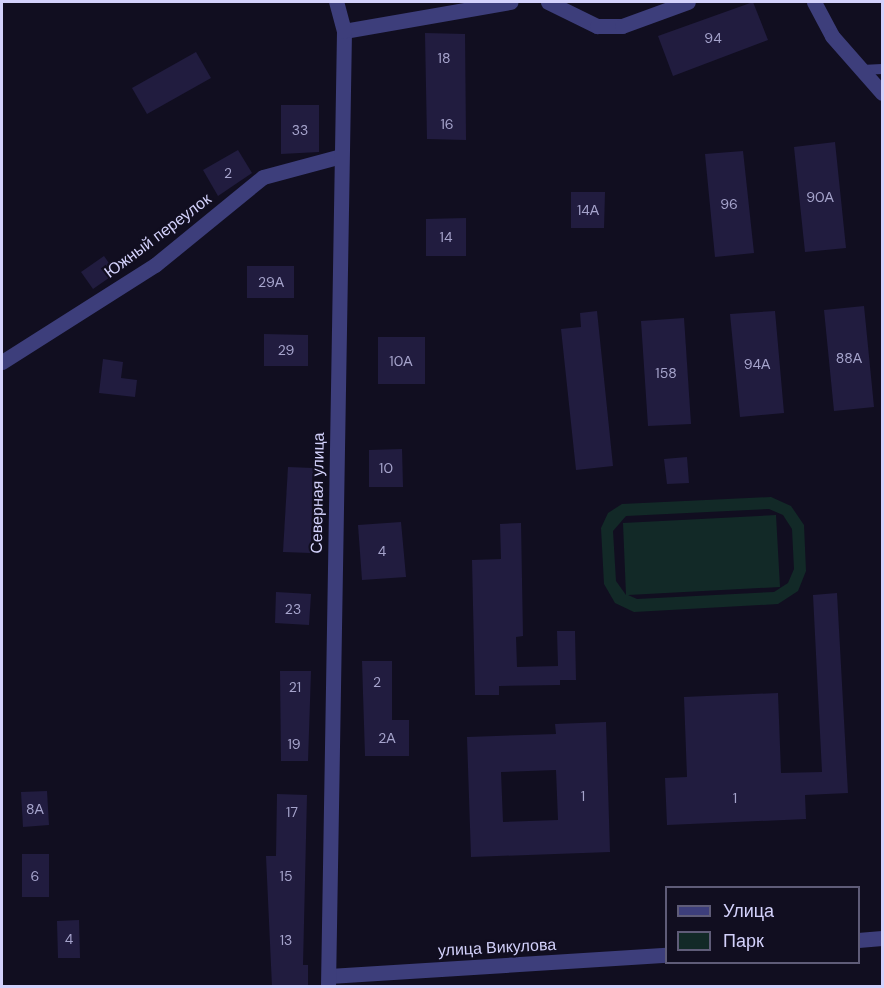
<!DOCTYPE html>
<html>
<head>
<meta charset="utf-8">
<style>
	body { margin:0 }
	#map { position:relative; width:884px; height:988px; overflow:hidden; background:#110e20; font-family:"DM Sans",sans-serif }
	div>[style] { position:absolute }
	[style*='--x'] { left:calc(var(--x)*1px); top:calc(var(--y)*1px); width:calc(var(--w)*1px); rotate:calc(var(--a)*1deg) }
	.green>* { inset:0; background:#122927 }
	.building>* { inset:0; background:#211c3f }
	.service>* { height:10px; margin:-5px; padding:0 5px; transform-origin:5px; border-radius:5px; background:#3d3e7b }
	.minor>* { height:15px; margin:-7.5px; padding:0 7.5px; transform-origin:7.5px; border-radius:7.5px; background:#3d3e7b }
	span { translate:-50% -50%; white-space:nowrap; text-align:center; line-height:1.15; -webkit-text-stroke:4.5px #110e20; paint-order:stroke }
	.number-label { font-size:14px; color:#a6a4cc }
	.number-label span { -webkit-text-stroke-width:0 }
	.street-label { font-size:16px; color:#d3d1fb }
	.frame { position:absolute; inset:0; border:3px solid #d3d1fb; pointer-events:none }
	.legend { position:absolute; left:665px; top:886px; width:195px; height:78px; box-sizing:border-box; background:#110e20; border:2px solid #5f5c78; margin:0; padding:8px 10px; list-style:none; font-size:18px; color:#d3d1fb }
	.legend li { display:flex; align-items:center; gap:12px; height:30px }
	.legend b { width:30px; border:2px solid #5f5c78 }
</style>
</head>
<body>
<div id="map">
	<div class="green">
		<i style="clip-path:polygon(evenodd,771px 497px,791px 506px,804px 525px,806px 571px,798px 591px,778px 604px,634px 612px,615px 603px,604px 584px,601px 528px,608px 513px,622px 504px,771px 497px,769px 509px,783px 515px,792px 529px,794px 569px,788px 583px,774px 592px,637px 599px,628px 595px,780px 587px,776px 515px,623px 523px,626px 595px,616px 581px,613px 531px,626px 516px,769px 509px)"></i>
	</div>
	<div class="building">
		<i style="clip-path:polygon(753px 2px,768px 40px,673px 76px,658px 36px)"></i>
		<i style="clip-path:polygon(425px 33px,465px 34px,466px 140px,427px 139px)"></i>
		<i style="clip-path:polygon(196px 52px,211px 78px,147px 114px,132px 88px)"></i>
		<i style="clip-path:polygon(281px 105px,319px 105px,319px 152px,281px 154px)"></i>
		<i style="clip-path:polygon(835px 142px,846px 248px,805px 252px,794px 147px)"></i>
		<i style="clip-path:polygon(238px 150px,252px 173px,218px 196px,203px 170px)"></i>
		<i style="clip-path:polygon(743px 151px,754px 253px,715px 257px,705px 154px)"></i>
		<i style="clip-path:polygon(571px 192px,605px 192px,604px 228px,571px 228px)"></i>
		<i style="clip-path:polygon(466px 218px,466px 256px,426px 256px,426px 219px)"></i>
		<i style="clip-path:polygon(104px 256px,116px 273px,93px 289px,81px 272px)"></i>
		<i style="clip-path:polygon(247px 266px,294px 266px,294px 298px,247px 298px)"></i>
		<i style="clip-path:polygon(864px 306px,874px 407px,834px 411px,824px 310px)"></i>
		<i style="clip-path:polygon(597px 311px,613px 466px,576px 470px,561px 329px,581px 327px,580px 313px)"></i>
		<i style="clip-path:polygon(775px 311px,784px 413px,740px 417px,730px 314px)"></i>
		<i style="clip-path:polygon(684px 318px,691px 424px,648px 426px,641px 321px)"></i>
		<i style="clip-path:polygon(264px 334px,308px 335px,308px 366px,264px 366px)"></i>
		<i style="clip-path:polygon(378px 337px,425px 337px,425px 384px,378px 384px)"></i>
		<i style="clip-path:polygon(103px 359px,123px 362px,121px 378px,137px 380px,135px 397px,99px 393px)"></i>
		<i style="clip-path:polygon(402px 449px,403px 487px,369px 487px,369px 450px)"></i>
		<i style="clip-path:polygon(687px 457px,689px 483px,667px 484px,664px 459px)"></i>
		<i style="clip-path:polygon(288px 467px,313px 468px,311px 553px,283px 552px)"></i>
		<i style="clip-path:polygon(401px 522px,406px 577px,362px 580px,358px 525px)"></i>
		<i style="clip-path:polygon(521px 523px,523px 636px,516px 637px,517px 667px,558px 666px,557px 631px,575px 631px,576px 680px,560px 680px,560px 685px,499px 686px,499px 695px,475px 695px,472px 560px,501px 559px,500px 524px)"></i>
		<i style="clip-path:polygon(276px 592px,311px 594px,309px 625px,275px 623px)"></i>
		<i style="clip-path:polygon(837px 593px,848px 793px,805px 795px,806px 819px,667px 825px,665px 778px,687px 777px,684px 697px,778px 693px,781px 773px,822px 772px,813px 595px)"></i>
		<i style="clip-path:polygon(362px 661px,392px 661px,392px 720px,409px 720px,409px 756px,365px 756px)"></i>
		<i style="clip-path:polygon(280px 671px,311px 671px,308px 761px,281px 761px)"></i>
		<i style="clip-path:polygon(evenodd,606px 722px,610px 852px,471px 857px,467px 737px,556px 734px,555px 724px,606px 722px,556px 770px,558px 820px,503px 822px,501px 772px,556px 770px)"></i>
		<i style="clip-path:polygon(47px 791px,49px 825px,23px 827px,21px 792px)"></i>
		<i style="clip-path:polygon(277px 794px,307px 795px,303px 965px,308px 965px,308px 987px,272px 987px,266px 856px,276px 856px)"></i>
		<i style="clip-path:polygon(22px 854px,49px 854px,49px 897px,22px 897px)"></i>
		<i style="clip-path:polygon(79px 920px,80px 958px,58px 958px,57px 921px)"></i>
	</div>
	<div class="service">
		<i style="--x:862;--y:70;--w:20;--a:-3"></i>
	</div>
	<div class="minor">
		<i style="--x:548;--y:2;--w:55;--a:26.1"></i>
		<i style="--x:597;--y:26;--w:25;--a:0"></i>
		<i style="--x:622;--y:26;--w:70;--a:-20"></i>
		<i style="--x:814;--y:2;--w:38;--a:62"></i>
		<i style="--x:832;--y:36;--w:76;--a:48.7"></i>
		<i style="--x:344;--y:31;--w:169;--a:-9.9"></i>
		<i style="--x:2;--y:362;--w:181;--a:-32.4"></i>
		<i style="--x:155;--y:265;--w:139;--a:-39.2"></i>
		<i style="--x:263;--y:177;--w:81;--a:-15.1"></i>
		<i style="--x:858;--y:940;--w:24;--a:-5"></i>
		<i style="--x:329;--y:976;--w:338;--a:-3.6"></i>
		<i style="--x:328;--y:986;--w:955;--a:-89.04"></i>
		<i style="--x:344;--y:31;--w:30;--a:-105"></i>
	</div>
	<div class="number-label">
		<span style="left:713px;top:38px">94</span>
		<span style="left:444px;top:58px">18</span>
		<span style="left:447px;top:124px">16</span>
		<span style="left:300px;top:130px">33</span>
		<span style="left:228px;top:173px">2</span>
		<span style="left:820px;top:197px">90А</span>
		<span style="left:729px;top:204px">96</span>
		<span style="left:588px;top:210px">14А</span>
		<span style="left:446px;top:237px">14</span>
		<span style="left:271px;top:282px">29А</span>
		<span style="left:286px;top:350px">29</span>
		<span style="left:849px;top:358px">88А</span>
		<span style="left:401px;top:361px">10А</span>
		<span style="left:757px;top:364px">94А</span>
		<span style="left:666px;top:373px">158</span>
		<span style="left:386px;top:468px">10</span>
		<span style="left:382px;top:551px">4</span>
		<span style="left:293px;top:609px">23</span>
		<span style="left:377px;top:682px">2</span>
		<span style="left:295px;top:687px">21</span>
		<span style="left:387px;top:738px">2А</span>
		<span style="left:294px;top:744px">19</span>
		<span style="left:583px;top:796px">1</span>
		<span style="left:735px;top:798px">1</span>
		<span style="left:35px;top:809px">8А</span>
		<span style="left:292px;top:812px">17</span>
		<span style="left:35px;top:876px">6</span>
		<span style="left:286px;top:876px">15</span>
		<span style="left:69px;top:939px">4</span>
		<span style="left:286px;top:940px">13</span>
	</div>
	<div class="street-label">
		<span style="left:158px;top:236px;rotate:-37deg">Южный переулок</span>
		<span style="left:318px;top:493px;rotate:-89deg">Северная улица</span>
		<span style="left:497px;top:948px;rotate:-3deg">улица Викулова</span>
	</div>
	<div class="frame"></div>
	<ul class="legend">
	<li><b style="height:8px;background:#3d3e7b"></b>Улица</li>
	<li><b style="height:16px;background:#122927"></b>Парк</li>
	</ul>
</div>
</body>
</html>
